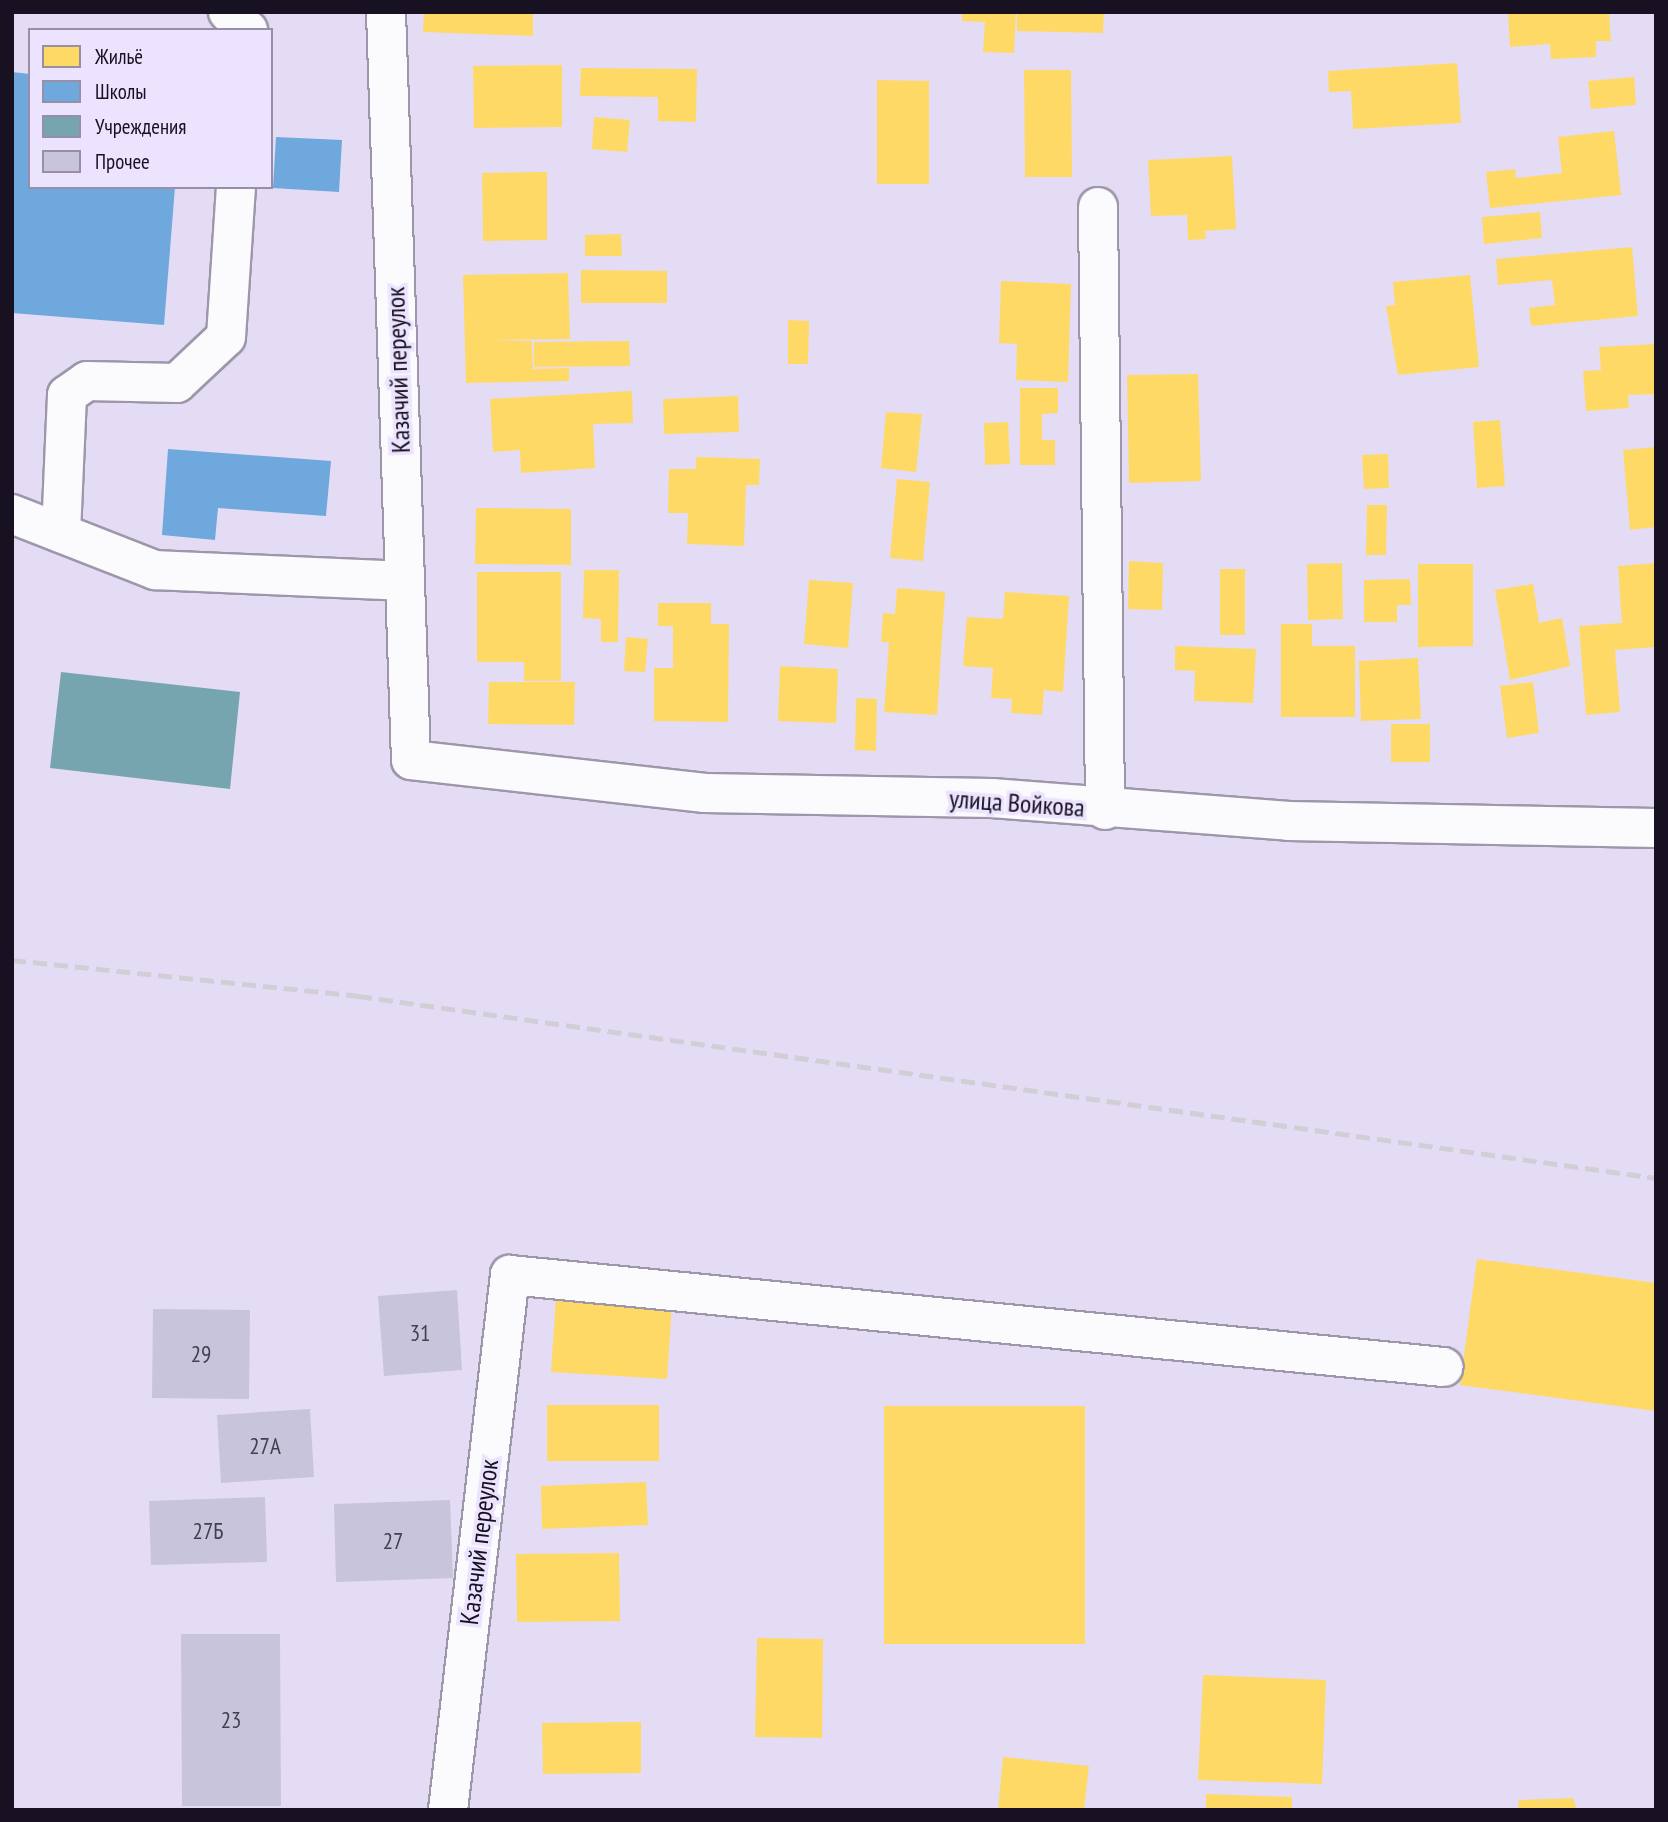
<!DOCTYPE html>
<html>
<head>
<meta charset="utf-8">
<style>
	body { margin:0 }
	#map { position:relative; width:1668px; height:1822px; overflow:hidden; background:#e4dcf4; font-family:"PT Sans Narrow",sans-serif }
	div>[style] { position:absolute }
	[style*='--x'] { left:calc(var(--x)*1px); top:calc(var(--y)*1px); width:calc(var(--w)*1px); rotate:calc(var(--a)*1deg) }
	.homes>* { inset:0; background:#ffd966 }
	.schools>* { inset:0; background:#6fa8dc }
	.public>* { inset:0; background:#76a5af }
	.building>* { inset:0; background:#c7c4db }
	.roads { filter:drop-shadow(2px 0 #9d97a9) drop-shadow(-2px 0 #9d97a9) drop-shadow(0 2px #9d97a9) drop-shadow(0 -2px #9d97a9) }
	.minor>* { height:38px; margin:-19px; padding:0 19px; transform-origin:19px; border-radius:19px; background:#fbfafd }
	.rail>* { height:5px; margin-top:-2.5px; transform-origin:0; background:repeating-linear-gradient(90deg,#d1ced6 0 14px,transparent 0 21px) }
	span { translate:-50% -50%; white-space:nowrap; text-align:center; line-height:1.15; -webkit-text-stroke:7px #ece3fe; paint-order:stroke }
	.number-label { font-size:23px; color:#433e50 }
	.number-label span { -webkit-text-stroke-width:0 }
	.street-label { font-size:26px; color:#171121 }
	.frame { position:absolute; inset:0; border:14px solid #171121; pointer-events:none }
	.legend { position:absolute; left:28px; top:28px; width:245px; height:161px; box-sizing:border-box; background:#ece3fe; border:2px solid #978fa6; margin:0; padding:9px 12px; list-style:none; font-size:21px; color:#171121 }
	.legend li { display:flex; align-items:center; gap:14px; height:35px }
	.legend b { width:35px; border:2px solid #978fa6 }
</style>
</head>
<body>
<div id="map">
	<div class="homes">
		<i style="clip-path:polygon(424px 12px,533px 12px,533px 36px,423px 32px)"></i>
		<i style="clip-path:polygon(962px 12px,1016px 12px,1014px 53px,983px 52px,985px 22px,962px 21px)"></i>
		<i style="clip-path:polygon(1017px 12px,1104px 12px,1103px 33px,1017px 31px)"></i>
		<i style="clip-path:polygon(1508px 12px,1609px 12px,1611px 41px,1596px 41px,1596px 57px,1551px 59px,1550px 44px,1510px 47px)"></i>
		<i style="clip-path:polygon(1457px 63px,1461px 123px,1353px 129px,1351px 91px,1329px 92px,1328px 71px)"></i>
		<i style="clip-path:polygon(562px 65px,562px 127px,474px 128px,473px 66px)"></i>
		<i style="clip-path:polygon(581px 68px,697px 69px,696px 122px,658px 121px,658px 97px,580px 96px)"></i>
		<i style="clip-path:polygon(1024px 70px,1071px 70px,1072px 177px,1025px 177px)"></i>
		<i style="clip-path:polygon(1634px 77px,1636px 105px,1591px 109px,1588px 81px)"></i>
		<i style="clip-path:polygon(877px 80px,929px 81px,929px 184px,877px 184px)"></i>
		<i style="clip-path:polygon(594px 117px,630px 120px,627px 152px,592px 149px)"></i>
		<i style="clip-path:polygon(1614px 131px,1621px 195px,1490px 208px,1486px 172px,1515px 169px,1516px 178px,1562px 173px,1558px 137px)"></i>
		<i style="clip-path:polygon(1232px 156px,1236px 229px,1205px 231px,1206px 239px,1188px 240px,1187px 215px,1151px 216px,1148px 160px)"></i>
		<i style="clip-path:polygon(547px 172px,547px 240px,483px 241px,482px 173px)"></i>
		<i style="clip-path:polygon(1540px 212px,1542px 238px,1484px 244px,1482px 217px)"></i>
		<i style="clip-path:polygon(621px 234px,622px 256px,585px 256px,585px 235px)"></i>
		<i style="clip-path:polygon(1632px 247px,1638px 316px,1531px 326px,1529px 308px,1555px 305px,1552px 280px,1498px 285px,1496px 259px)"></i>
		<i style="clip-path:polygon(581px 270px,667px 271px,667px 303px,581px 303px)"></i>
		<i style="clip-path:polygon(568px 273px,570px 339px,492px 340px,532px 341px,533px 369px,569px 368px,569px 381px,466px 383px,463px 275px)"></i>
		<i style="clip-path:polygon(1470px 275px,1479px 367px,1398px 375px,1386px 306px,1395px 305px,1393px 282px)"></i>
		<i style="clip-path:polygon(1001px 281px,1071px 284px,1068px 382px,1016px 380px,1017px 344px,999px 343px)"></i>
		<i style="clip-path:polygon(788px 320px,809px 321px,808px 364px,788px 364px)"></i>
		<i style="clip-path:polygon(629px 341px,630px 366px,534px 367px,534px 342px)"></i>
		<i style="clip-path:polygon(1656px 344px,1656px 394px,1628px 395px,1629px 408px,1586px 411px,1583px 371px,1601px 370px,1599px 347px)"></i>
		<i style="clip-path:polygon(1198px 374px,1201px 481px,1129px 483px,1127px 375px)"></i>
		<i style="clip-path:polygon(1020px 388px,1058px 388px,1058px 413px,1042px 414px,1042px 440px,1055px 440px,1055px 465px,1020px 465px)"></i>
		<i style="clip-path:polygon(632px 391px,633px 423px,593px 424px,595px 468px,521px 473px,520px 450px,493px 452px,490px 399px)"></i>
		<i style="clip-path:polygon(738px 396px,739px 432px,664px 434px,663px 399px)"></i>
		<i style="clip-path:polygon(886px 412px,922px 414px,916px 472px,881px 468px)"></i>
		<i style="clip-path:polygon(1500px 420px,1505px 486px,1477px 488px,1473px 422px)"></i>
		<i style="clip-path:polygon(1008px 422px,1010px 464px,985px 465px,984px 423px)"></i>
		<i style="clip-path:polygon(1656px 447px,1656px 527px,1630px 530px,1623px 450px)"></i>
		<i style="clip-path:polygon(1388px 454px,1389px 488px,1364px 489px,1362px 455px)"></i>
		<i style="clip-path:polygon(696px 457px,760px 459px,759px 485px,746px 485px,744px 546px,687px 544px,688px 513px,668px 513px,669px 469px,696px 469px)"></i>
		<i style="clip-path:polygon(897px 479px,930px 482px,923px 561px,890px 558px)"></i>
		<i style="clip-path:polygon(1367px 505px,1387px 505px,1386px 555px,1366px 555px)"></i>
		<i style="clip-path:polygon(476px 508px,571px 509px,571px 565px,475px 564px)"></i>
		<i style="clip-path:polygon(1129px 561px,1163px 563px,1162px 610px,1128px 609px)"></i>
		<i style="clip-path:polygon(1342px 563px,1343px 619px,1308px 620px,1307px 564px)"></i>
		<i style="clip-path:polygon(1656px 563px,1656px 647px,1615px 650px,1620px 712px,1586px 715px,1579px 626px,1622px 623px,1618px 566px)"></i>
		<i style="clip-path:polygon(1418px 564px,1473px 564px,1473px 646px,1418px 647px)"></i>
		<i style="clip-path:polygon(1220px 569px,1245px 569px,1245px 635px,1220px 635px)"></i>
		<i style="clip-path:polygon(584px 570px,619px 570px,618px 642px,601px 642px,601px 619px,583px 618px)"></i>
		<i style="clip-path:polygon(477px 572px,561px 572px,561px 681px,524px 681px,524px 662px,477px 662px)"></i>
		<i style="clip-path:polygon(1410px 579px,1411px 605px,1397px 605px,1397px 622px,1364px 622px,1364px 580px)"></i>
		<i style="clip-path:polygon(809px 580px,853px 583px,848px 648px,804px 644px)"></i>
		<i style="clip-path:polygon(1533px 584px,1539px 623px,1562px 618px,1570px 666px,1510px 680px,1495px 590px)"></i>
		<i style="clip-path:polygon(897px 588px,945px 592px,937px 715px,884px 712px,889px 642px,881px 642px,883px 613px,895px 614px)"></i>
		<i style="clip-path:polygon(1005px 592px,1069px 596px,1063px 692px,1044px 690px,1042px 715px,1011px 713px,1012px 699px,991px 698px,993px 668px,963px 666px,967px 617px,1003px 619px)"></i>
		<i style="clip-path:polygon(658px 603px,711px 603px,711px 624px,729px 624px,728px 722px,654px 721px,654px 668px,673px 668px,673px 626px,658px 626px)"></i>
		<i style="clip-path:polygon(1281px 624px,1312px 624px,1312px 646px,1355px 646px,1355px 717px,1281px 717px)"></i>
		<i style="clip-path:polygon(626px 637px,648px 639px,645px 672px,624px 671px)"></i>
		<i style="clip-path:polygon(1175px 646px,1256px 649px,1253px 703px,1194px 701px,1195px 671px,1175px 670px)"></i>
		<i style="clip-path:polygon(1418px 658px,1421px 719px,1361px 721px,1359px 661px)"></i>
		<i style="clip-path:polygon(780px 666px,838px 669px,836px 723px,778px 721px)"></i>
		<i style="clip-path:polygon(489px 682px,575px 682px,574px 725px,488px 724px)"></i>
		<i style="clip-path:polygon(1533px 682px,1539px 733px,1507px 738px,1500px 686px)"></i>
		<i style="clip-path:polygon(856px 698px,877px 699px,876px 751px,855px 750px)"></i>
		<i style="clip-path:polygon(1391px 724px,1430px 724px,1430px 762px,1391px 762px)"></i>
		<i style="clip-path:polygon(1477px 1259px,1656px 1283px,1656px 1411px,1460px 1385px)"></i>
		<i style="clip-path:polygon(556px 1297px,672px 1304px,667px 1379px,551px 1372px)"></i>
		<i style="clip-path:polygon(547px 1405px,659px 1405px,659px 1461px,547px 1461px)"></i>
		<i style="clip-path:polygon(884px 1406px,1085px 1406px,1085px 1644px,884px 1644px)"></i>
		<i style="clip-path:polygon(646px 1482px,648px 1525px,542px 1529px,541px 1486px)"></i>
		<i style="clip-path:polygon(619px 1553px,620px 1621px,517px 1622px,516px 1554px)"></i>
		<i style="clip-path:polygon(757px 1638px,823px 1639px,822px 1738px,755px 1737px)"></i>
		<i style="clip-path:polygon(1203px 1675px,1326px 1680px,1322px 1784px,1198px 1780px)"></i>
		<i style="clip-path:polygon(641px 1722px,641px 1773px,543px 1774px,542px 1723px)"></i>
		<i style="clip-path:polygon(1003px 1757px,1089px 1766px,1084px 1810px,998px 1810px)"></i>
		<i style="clip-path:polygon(1206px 1794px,1292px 1797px,1292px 1810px,1206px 1810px)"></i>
		<i style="clip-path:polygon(1573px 1798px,1577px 1810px,1519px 1810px,1518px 1800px)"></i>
	</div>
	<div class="schools">
		<i style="clip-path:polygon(12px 72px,30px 74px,30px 187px,175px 187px,164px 325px,12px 313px)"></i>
		<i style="clip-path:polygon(276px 137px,342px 140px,339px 192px,273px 188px)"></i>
		<i style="clip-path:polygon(168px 449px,331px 461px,326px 516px,218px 508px,215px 540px,162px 535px)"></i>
	</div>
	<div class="public">
		<i style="clip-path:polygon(61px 672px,240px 692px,230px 789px,50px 768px)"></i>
	</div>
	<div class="building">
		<i style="clip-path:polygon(457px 1290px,462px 1370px,384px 1376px,378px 1296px)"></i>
		<i style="clip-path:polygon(153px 1309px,250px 1310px,249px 1399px,152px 1398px)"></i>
		<i style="clip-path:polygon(310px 1409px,314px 1477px,221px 1483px,217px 1415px)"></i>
		<i style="clip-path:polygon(265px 1497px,267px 1562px,151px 1565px,149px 1501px)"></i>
		<i style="clip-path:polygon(450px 1500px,453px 1578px,336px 1582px,334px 1504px)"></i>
		<i style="clip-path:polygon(181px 1634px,280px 1634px,281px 1806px,182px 1806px)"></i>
	</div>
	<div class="roads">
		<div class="minor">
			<i style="--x:228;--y:12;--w:27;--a:42"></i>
			<i style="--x:386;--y:12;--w:748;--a:88.09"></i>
			<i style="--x:411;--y:760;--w:296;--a:6.4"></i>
			<i style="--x:705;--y:793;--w:287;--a:1"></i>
			<i style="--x:992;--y:798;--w:298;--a:4.4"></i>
			<i style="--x:1289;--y:821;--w:367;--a:1.1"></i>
			<i style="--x:1098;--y:207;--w:603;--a:89.33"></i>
			<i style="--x:12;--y:514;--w:154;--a:21.4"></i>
			<i style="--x:155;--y:570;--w:250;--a:2.5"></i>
			<i style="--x:61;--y:533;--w:138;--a:-87.5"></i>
			<i style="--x:67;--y:395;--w:24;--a:-35"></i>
			<i style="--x:87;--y:381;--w:90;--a:1.3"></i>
			<i style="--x:177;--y:383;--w:67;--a:-43.2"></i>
			<i style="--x:226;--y:337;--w:150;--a:-86.2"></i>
			<i style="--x:448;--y:1810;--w:539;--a:-83.39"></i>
			<i style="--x:510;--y:1275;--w:938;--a:5.63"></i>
		</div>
	</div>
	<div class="rail">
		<i style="--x:12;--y:960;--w:348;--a:5.9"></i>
		<i style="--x:358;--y:996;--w:1311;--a:7.98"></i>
	</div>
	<div class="number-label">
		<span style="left:420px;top:1333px">31</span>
		<span style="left:201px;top:1354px">29</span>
		<span style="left:265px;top:1446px">27А</span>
		<span style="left:208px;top:1531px">27Б</span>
		<span style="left:393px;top:1541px">27</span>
		<span style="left:231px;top:1720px">23</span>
	</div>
	<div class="street-label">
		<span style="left:398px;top:370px;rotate:-92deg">Казачий переулок</span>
		<span style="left:1017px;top:803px;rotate:4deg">улица Войкова</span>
		<span style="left:479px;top:1542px;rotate:-83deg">Казачий переулок</span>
	</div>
	<div class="frame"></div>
	<ul class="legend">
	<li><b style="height:19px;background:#ffd966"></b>Жильё</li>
	<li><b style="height:19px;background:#6fa8dc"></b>Школы</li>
	<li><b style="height:19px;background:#76a5af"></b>Учреждения</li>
	<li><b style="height:19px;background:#c7c4db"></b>Прочее</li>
	</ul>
</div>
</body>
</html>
